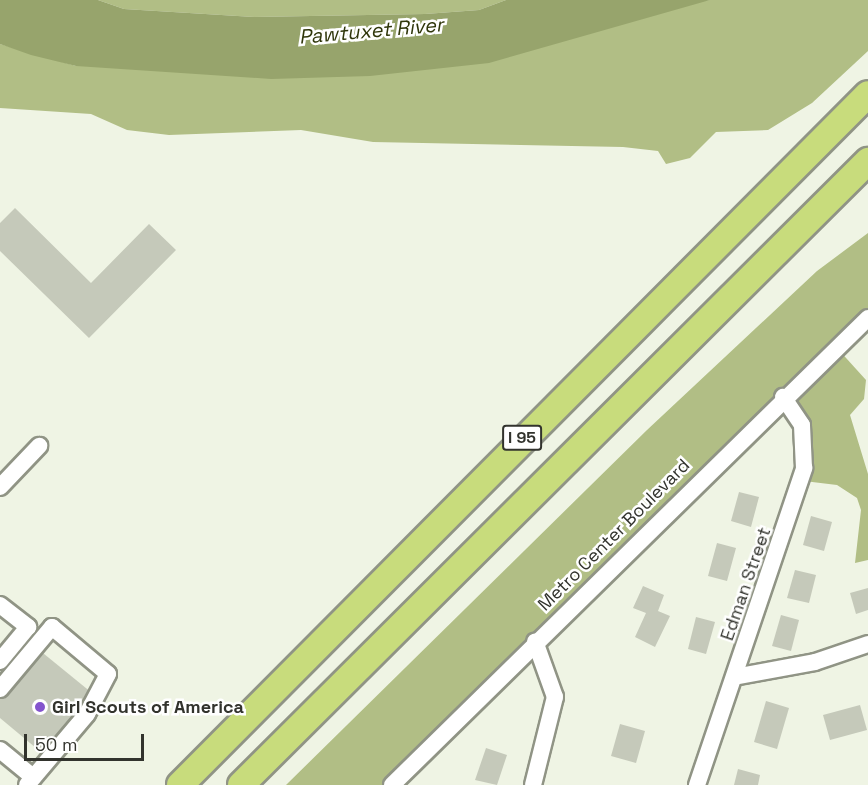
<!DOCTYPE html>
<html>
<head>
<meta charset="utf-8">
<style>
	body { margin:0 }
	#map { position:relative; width:868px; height:785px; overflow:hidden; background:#eff4e4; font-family:"Space Grotesk",sans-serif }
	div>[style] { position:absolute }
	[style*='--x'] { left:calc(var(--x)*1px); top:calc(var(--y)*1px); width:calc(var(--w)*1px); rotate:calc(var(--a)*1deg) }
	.forest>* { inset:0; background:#b1be85 }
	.water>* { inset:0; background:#97a46c }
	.building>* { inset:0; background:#c5c9ba }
	.roads { filter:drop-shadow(2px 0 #909485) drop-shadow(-2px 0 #909485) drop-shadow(0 2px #909485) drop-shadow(0 -2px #909485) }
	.minor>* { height:16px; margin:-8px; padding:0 8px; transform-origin:8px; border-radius:8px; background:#fff }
	.highway>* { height:26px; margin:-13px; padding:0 13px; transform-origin:13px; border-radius:13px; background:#c8dc7c }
	.dots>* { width:16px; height:16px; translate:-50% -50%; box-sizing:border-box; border:3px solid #fff; border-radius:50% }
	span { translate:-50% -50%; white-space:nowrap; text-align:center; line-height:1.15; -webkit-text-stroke:5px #fff; paint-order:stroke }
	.shield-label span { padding:2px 4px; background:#fff; border:2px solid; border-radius:4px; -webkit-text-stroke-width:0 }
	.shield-label { font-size:16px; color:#32332d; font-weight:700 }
	.street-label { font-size:18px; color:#32332d }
	.poi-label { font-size:18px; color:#32332d; font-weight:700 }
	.left { translate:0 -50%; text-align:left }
	.water-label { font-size:20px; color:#2f360a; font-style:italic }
	.scale { position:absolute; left:24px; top:734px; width:120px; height:27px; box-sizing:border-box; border:3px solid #32332d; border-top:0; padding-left:8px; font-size:18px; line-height:21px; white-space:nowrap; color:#32332d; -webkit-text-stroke:4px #fff; paint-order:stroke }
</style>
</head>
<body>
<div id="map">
	<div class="forest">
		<i style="clip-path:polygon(98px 0,506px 0,479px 10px,425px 14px,254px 17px,124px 9px)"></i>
		<i style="clip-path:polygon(710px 0,868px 0,868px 51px,812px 103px,768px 130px,716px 132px,690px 158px,666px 164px,658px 151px,623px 147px,373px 142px,301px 130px,169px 135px,127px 130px,91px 114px,0 108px,0 44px,76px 66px)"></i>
		<i style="clip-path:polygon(868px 233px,868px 316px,837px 348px,866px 380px,864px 399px,850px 415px,868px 474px,868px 560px,855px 563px,861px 510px,857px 498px,837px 485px,804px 481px,806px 458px,789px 404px,393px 785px,286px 785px,647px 430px,817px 271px)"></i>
	</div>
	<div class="water">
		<i style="clip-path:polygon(0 0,98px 0,124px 9px,254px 17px,425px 14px,479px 10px,506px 0,710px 0,489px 63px,370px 76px,271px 79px,76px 66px,31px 55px,0 44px)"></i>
	</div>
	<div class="building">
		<i style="clip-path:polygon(15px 208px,91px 283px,149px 224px,176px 250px,89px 338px,0 251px,0 223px)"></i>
		<i style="clip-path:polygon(739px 492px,759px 497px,751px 527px,731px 521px)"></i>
		<i style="clip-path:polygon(811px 516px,832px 522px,824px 551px,803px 545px)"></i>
		<i style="clip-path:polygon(717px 543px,736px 548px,727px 581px,708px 576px)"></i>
		<i style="clip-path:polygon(795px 570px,816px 575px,809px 603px,787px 598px)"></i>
		<i style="clip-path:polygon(643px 586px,664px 595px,658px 611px,670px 616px,655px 647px,635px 637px,646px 613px,633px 608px)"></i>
		<i style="clip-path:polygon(868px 588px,868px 610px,856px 614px,850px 593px)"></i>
		<i style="clip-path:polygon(781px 615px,799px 620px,791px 651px,772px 646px)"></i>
		<i style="clip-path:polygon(696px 617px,715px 622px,706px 654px,688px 649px)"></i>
		<i style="clip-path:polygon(38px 649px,92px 693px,42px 753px,0 718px,0 695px)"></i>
		<i style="clip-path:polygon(766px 701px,789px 708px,777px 749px,754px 742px)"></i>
		<i style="clip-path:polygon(860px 705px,867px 730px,830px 740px,823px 715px)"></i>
		<i style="clip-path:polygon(620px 724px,645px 731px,636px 763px,611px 756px)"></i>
		<i style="clip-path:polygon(486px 748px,507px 755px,497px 785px,475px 780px)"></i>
		<i style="clip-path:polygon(738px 769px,760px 775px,758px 785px,734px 785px)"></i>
	</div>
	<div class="roads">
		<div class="minor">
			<i style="--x:0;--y:487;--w:57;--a:-46.4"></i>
			<i style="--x:0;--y:605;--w:36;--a:38"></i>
			<i style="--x:28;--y:627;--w:44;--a:129.5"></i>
			<i style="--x:734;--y:677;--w:82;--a:-10.5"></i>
			<i style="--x:815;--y:662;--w:56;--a:-18.8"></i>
			<i style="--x:0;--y:689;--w:81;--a:-50"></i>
			<i style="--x:52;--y:627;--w:73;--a:40"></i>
			<i style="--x:108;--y:674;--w:45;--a:117.7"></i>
			<i style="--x:87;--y:714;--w:93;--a:130.2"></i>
			<i style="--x:0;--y:750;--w:43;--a:39.3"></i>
			<i style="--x:392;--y:785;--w:667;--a:-44.45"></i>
			<i style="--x:533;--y:785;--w:91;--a:-76"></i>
			<i style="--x:555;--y:697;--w:59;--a:-109.7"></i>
			<i style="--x:697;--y:785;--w:335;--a:-71.3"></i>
			<i style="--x:804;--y:468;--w:43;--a:-92.7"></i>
			<i style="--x:802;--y:425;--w:34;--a:-124"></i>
		</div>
		<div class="highway">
			<i style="--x:180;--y:785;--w:975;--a:-45.12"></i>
			<i style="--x:241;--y:785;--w:885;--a:-44.86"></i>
		</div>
	</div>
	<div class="dots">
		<i style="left:40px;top:707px;background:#8454cd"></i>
	</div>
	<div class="shield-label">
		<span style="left:522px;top:438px">I 95</span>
	</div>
	<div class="street-label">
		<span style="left:614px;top:535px;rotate:-45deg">Metro Center Boulevard</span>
		<span style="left:746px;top:584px;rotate:-71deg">Edman Street</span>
	</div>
	<div class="poi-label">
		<span class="left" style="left:52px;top:707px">Girl Scouts of America</span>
	</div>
	<div class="water-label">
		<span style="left:371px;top:31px;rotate:-5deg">Pawtuxet River</span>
	</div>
	<div class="scale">50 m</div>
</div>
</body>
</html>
